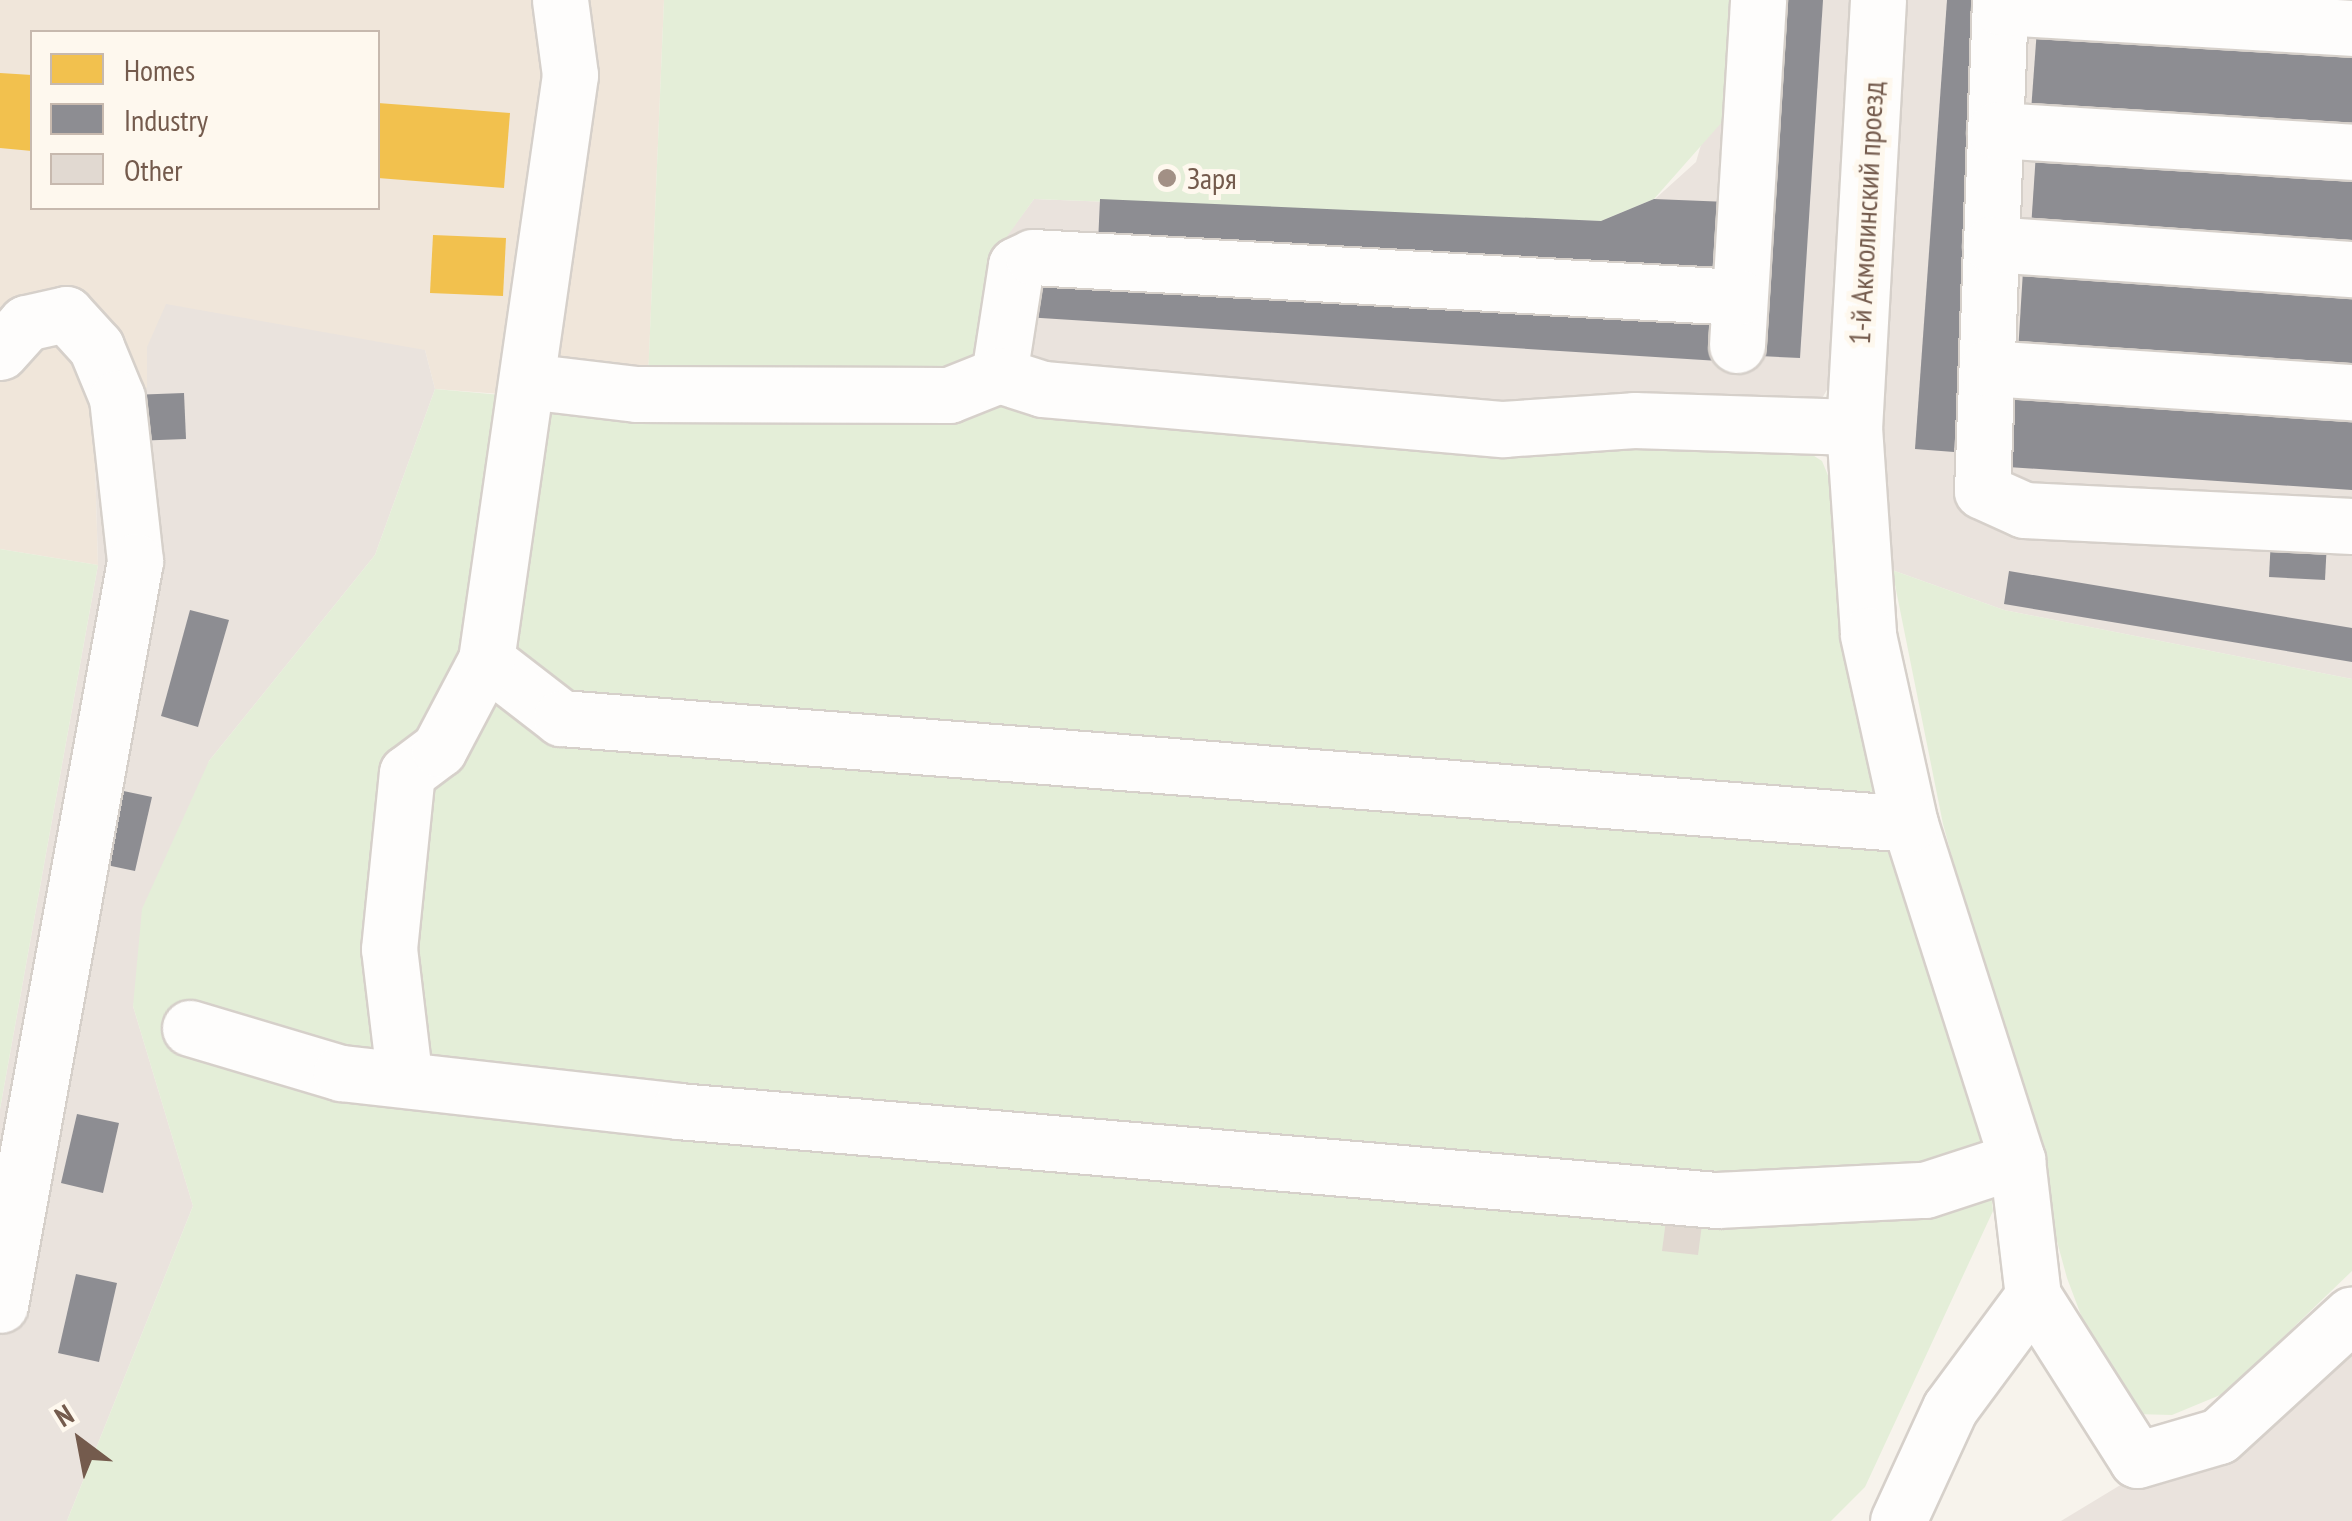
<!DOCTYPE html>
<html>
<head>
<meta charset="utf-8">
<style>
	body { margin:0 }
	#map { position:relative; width:2352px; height:1521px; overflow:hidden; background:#f7f3ec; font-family:"PT Sans Narrow",sans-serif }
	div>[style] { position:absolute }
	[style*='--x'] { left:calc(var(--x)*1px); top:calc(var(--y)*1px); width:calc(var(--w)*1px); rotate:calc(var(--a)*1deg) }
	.residential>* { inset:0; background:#f0e6da }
	.industrial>* { inset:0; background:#eae3dd }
	.green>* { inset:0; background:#e4eed8 }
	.homes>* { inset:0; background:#f2c14e }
	.industry>* { inset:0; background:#8d8d92 }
	.building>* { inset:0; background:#e1d9d1 }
	.roads { filter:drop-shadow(2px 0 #d6d0ca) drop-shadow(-2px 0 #d6d0ca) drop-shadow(0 2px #d6d0ca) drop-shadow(0 -2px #d6d0ca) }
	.minor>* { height:55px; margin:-27.5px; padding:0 27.5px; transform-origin:27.5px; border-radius:27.5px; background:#fefdfc }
	.dots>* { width:28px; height:28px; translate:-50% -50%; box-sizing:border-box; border:5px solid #fef8ee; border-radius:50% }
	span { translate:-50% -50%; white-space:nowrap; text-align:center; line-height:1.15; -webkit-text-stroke:10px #fef8ee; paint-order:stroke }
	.poi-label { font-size:30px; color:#745b4d }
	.left { translate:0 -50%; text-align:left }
	.street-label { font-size:30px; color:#745b4d }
	.legend { position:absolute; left:30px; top:30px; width:350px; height:180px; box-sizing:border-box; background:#fef8ee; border:2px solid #c7b9ae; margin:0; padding:12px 18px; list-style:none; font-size:30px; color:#745b4d }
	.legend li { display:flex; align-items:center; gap:20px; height:50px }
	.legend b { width:50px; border:2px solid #c7b9ae }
	.north { position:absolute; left:30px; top:1391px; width:100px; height:100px; -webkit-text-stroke:8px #fef8ee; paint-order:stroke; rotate:328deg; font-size:28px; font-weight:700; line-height:40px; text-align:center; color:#745b4d }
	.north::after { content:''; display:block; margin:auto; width:35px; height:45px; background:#745b4d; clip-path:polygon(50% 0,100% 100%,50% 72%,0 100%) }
</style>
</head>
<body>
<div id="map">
	<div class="residential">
		<i style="clip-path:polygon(evenodd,0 0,664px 0,647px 405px,435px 389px,425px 350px,148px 347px,147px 388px,93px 392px,98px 565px,0 549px,0 0,32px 32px,378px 32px,378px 208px,32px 208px,32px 32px)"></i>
	</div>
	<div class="industrial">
		<i style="clip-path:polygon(1743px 0,1858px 0,1837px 373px,1821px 400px,1505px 416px,1023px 363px,997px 249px,1034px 199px,1601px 221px,1655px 199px,1696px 162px)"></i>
		<i style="clip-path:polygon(1899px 0,2352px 0,2352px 679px,2004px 610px,1892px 570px,1874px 440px)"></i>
		<i style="clip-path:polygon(166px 304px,425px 350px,435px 389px,375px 555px,209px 761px,133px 1006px,193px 1206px,67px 1521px,0 1521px,0 1109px,98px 565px,93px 391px,147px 388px,147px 347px)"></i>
		<i style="clip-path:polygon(2352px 1333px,2352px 1521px,2061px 1521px,2330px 1358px)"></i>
	</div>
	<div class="green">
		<i style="clip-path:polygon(664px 0,1743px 0,1730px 113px,1654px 199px,1601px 221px,1034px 199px,998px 249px,975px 356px,952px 379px,648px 378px)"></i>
		<i style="clip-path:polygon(435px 389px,614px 405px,991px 395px,1786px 438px,1822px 461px,1842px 509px,1983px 1123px,1993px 1211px,1865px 1487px,1831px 1521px,67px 1521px,193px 1206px,133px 1006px,142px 909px,209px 761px,375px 555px)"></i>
		<i style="clip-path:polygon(0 549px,98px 565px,0 1109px)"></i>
		<i style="clip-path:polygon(1892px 570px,2004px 610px,2352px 679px,2352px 1271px,2225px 1393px,2172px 1415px,2135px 1414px,2102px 1371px,2067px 1278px,1943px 824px)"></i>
	</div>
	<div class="homes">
		<i style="clip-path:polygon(0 73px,32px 75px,32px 151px,0 148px)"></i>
		<i style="clip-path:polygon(378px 103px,510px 113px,504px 188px,378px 178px)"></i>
		<i style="clip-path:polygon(433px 235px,506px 238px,503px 296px,430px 293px)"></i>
	</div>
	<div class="industry">
		<i style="clip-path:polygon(1782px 0,1823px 0,1800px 358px,1760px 356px)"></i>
		<i style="clip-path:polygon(1947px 0,1986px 0,1954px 452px,1915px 449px)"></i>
		<i style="clip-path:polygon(2037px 29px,2352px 49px,2352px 130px,2031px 111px)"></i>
		<i style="clip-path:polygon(2036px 153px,2352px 171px,2352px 249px,2031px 228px)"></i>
		<i style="clip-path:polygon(1100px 199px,1601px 221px,1654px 199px,1728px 202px,1725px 283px,1098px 243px)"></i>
		<i style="clip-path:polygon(2023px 271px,2352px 293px,2352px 374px,2018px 352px)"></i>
		<i style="clip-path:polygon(1028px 275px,1722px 319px,1719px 361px,1025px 317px)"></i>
		<i style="clip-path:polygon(2014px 386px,2352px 409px,2352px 490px,2008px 467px)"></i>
		<i style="clip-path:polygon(184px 393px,186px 439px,133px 441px,131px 395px)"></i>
		<i style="clip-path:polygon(2271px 538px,2327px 541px,2325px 580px,2269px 577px)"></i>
		<i style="clip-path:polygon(2009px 571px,2352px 628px,2352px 662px,2004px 604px)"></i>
		<i style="clip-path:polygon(190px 610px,229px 620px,198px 727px,161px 716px)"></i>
		<i style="clip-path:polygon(114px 789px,152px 797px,135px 871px,97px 863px)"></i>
		<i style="clip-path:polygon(77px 1114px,119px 1123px,103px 1193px,61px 1183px)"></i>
		<i style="clip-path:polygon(76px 1274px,117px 1283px,99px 1362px,58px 1353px)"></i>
	</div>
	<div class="building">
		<i style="clip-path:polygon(1667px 1212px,1703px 1217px,1698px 1255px,1662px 1251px)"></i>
	</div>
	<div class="roads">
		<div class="minor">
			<i style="--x:1878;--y:0;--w:428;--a:93.2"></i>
			<i style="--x:1854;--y:427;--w:208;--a:86.1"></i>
			<i style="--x:1868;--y:635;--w:194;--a:77.5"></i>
			<i style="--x:1910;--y:824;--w:353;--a:72.3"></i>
			<i style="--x:2017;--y:1160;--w:137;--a:83.3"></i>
			<i style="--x:2033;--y:1296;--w:194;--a:57.6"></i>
			<i style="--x:2137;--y:1460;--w:85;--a:-16.3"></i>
			<i style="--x:2219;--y:1436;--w:180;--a:-42.5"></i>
			<i style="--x:2000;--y:0;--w:491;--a:92.1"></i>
			<i style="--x:1982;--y:491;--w:46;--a:24.3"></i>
			<i style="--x:2024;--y:510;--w:328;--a:2.8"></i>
			<i style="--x:2000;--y:7;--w:353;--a:3.4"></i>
			<i style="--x:1995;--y:130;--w:358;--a:3.5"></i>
			<i style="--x:1991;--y:244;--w:362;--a:4"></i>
			<i style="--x:1737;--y:345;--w:346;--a:-86.5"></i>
			<i style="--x:0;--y:352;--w:39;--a:-48"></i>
			<i style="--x:26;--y:323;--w:41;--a:-12.7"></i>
			<i style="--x:66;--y:314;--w:45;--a:47.7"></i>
			<i style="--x:96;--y:347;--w:55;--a:67.6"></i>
			<i style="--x:117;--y:398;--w:164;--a:83.7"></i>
			<i style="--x:135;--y:561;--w:756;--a:100.28"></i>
			<i style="--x:1987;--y:368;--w:366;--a:3.8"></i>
			<i style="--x:999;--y:375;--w:111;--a:-81.2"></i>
			<i style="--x:1016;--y:265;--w:19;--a:-25"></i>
			<i style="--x:1033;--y:257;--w:706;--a:3.25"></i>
			<i style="--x:527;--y:381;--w:110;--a:6.8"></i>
			<i style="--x:636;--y:394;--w:313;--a:0.2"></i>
			<i style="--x:949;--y:395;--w:54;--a:-21.8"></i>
			<i style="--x:999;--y:375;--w:46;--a:17.7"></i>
			<i style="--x:1043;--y:389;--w:462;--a:5"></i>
			<i style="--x:1503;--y:429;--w:131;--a:-3.9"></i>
			<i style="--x:1634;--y:420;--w:220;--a:1.8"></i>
			<i style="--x:486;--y:660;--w:95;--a:37.7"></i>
			<i style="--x:561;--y:718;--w:1353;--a:4.49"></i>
			<i style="--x:190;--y:1028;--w:158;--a:16.6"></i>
			<i style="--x:341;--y:1073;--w:339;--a:6.4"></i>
			<i style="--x:678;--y:1111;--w:1043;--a:4.9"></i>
			<i style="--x:1717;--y:1200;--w:208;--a:-2.8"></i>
			<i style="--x:1925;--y:1190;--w:97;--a:-18.1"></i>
			<i style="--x:404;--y:1074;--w:126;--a:-96.8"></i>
			<i style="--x:389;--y:949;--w:177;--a:-84.2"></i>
			<i style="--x:407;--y:773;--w:40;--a:-37"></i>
			<i style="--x:439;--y:749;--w:101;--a:-62.2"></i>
			<i style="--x:486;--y:660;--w:591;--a:-81.83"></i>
			<i style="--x:570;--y:75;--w:76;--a:-97.6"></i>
			<i style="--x:1898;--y:1521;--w:124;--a:-65.3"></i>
			<i style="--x:1950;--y:1408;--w:139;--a:-53.5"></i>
		</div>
	</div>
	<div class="dots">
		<i style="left:1167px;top:178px;background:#a29085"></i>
	</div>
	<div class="poi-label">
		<span class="left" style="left:1187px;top:178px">Заря</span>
	</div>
	<div class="street-label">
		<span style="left:1866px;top:213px;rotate:-87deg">1-й Акмолинский проезд</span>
	</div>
	<ul class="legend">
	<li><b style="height:28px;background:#f2c14e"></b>Homes</li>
	<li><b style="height:28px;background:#8d8d92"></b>Industry</li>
	<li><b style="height:28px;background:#e1d9d1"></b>Other</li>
	</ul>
	<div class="north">N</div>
</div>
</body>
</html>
